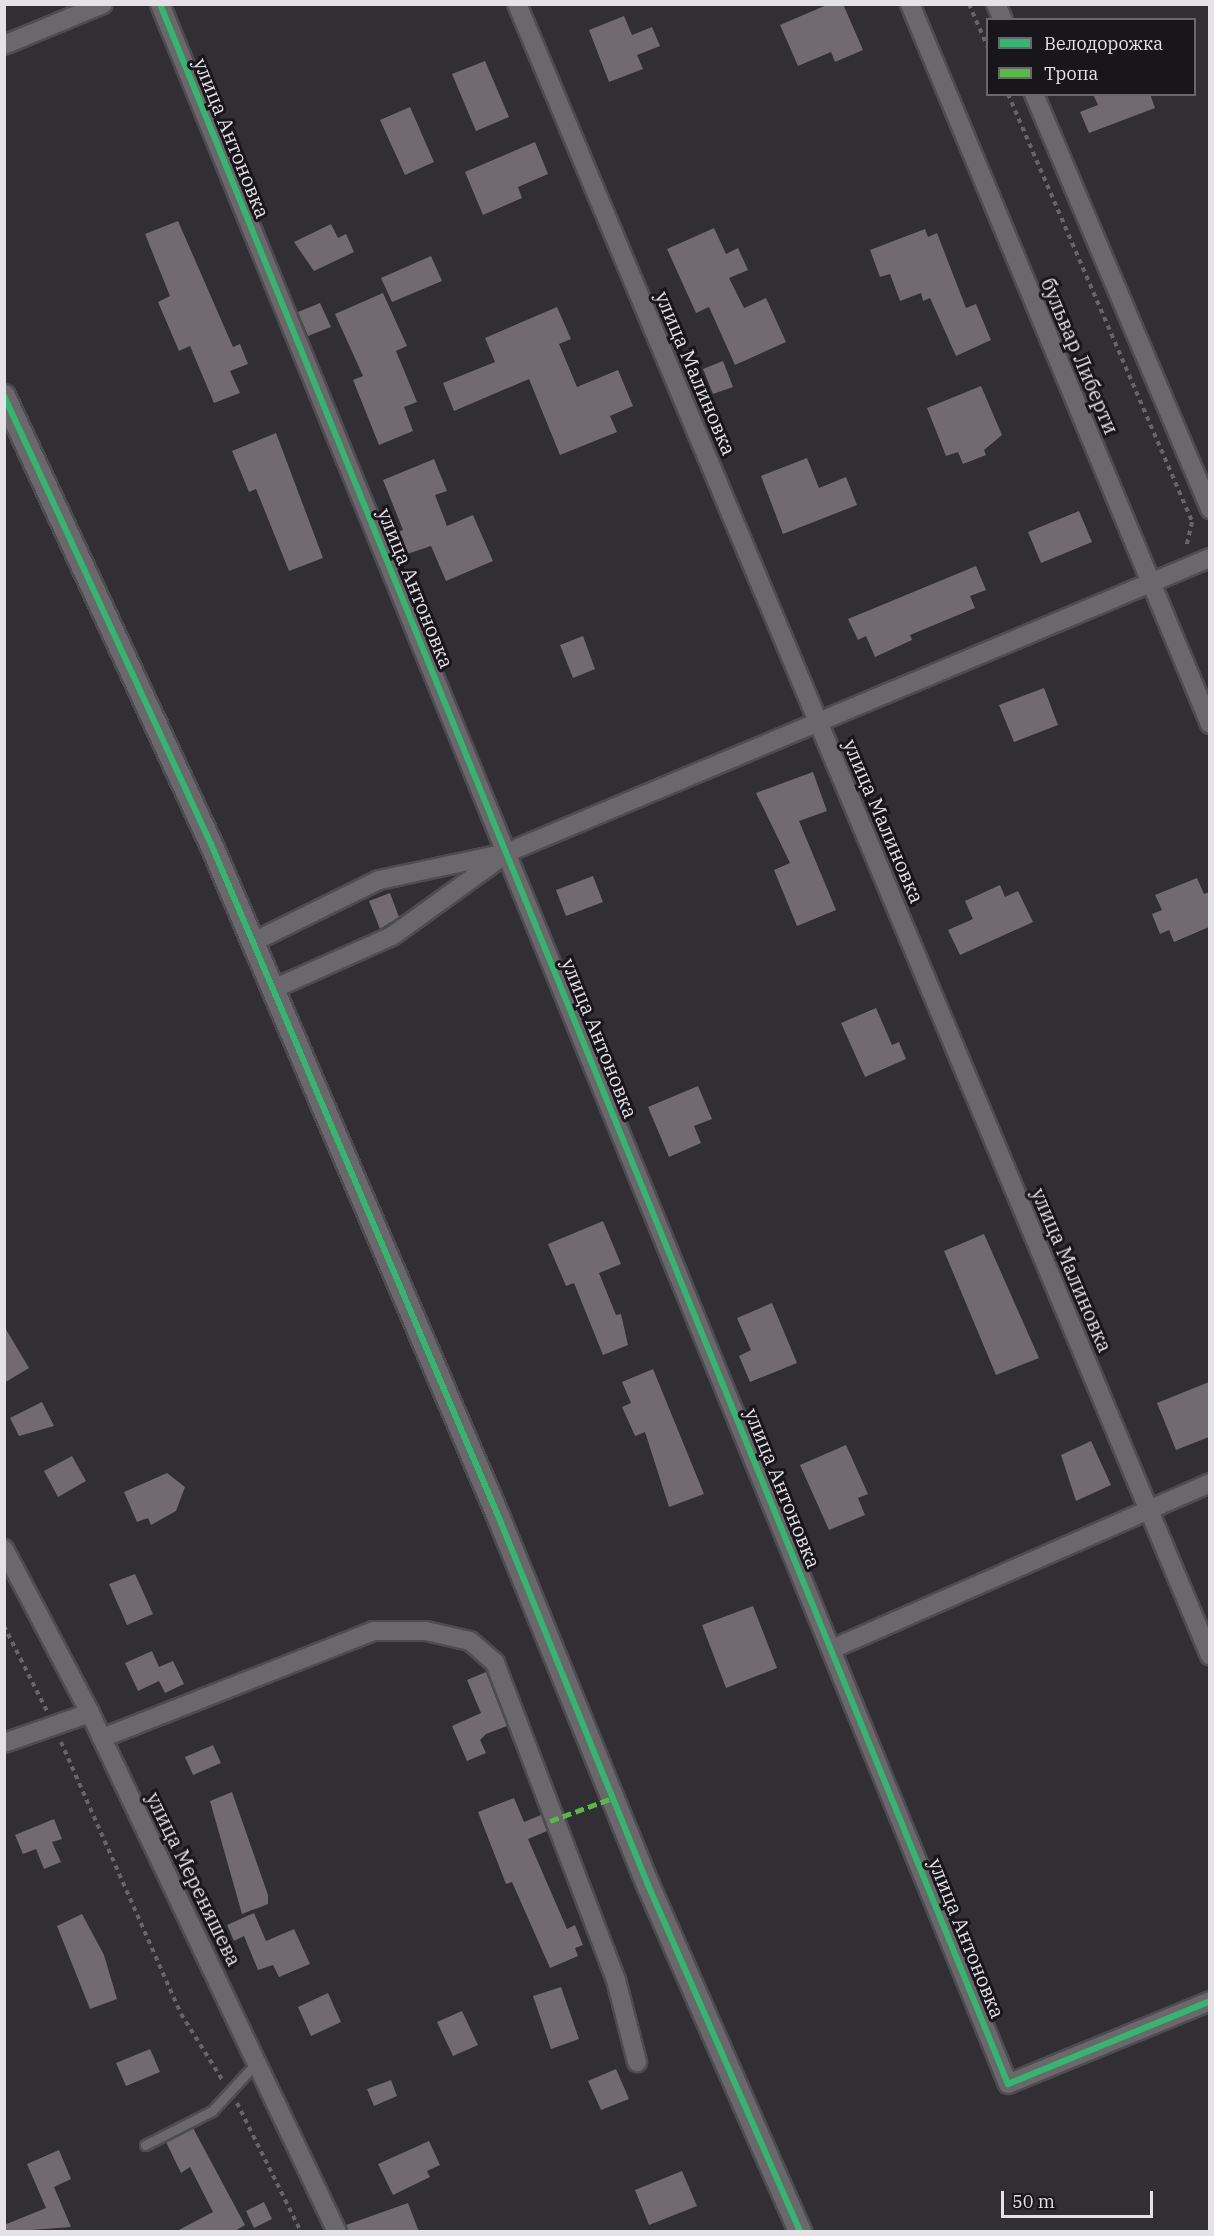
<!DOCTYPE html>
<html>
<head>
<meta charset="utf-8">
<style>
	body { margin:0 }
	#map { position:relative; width:1214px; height:2236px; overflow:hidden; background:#312e34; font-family:"IBM Plex Serif",serif }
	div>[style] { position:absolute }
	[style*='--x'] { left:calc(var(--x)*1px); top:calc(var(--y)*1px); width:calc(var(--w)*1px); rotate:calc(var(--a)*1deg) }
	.building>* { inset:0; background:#716a71 }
	.path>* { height:4px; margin-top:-2px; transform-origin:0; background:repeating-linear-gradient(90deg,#67656a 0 4.5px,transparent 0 9px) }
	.roads { filter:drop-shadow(2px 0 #4e4c50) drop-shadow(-2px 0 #4e4c50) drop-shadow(0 2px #4e4c50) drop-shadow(0 -2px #4e4c50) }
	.service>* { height:9px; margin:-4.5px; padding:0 4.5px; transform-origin:4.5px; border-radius:4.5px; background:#6a686b }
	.minor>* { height:18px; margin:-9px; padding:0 9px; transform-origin:9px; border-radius:9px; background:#6a686b }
	.tertiary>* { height:22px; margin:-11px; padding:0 11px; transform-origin:11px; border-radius:11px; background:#6a686b }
	.quiet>* { height:4.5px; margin-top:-2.25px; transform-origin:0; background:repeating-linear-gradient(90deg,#58b947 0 9px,transparent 0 13.5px) }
	.cycleway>* { height:6px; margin:-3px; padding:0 3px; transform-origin:3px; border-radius:3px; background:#33b770 }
	span { translate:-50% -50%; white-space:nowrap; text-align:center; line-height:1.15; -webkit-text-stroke:6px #18161a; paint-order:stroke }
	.street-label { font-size:20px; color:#e4e1e7 }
	.frame { position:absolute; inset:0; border:6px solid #e4e1e7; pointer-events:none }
	.legend { position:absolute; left:986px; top:18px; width:210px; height:78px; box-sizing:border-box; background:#18161a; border:2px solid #6a676c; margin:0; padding:8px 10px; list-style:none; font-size:18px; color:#e4e1e7 }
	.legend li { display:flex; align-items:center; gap:12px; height:30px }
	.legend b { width:30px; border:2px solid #6a676c }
	.scale { position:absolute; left:1001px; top:2191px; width:152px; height:27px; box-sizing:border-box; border:3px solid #e4e1e7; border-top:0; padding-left:8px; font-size:18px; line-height:21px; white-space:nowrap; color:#e4e1e7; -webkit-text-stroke:4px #18161a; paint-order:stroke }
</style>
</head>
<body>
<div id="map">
	<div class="building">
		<i style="clip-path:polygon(829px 4px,843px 4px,863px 50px,835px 62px,831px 52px,798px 66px,780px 25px)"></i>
		<i style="clip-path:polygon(624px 16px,632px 35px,652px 27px,660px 46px,637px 55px,643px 69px,609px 82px,589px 30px)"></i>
		<i style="clip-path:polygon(485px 61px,509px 117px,476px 131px,452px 74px)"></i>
		<i style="clip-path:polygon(1093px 94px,1150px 94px,1155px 108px,1089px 133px,1080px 112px,1098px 105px)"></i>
		<i style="clip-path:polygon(410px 107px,434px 162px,405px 175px,380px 120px)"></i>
		<i style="clip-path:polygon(535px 142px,548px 174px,518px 187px,522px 198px,483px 215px,465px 172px)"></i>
		<i style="clip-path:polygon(178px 221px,233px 347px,240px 344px,248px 364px,230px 371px,240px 393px,214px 403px,190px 346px,179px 351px,158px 302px,170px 296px,145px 234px)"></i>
		<i style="clip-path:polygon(331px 224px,338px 238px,346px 234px,354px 252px,314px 271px,294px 242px)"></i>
		<i style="clip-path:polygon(714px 228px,726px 254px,738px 248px,748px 270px,729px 278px,744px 308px,766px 298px,786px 342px,735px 365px,709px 307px,696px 313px,667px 249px)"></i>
		<i style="clip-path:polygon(925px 229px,928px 237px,937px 233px,966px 308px,976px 304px,991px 340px,956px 356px,930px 298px,923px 301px,921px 293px,900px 301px,890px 274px,880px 277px,870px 250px)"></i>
		<i style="clip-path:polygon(431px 256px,442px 281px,392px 302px,381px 278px)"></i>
		<i style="clip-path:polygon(383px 293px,407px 346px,396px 351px,417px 402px,404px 407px,413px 431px,379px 445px,353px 380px,363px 376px,335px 314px)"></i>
		<i style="clip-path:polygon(320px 303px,331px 327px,308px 336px,298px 312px)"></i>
		<i style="clip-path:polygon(557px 307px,571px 339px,559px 344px,577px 387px,618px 370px,633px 406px,610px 416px,617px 432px,560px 455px,529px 379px,454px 411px,443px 383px,495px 362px,485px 338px)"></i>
		<i style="clip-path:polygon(723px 361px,733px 387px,713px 394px,703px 369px)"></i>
		<i style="clip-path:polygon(981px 386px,1002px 435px,984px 450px,986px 455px,963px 464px,958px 452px,946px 456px,927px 408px)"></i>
		<i style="clip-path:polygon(276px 433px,323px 558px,289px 571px,256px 489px,249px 492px,232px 451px)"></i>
		<i style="clip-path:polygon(807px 458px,819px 488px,846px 477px,857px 505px,783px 534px,761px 476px)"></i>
		<i style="clip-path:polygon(434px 459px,447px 491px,435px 495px,447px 526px,473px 515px,493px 561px,446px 581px,431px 546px,398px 557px,388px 535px,403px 530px,383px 480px)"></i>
		<i style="clip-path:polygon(1079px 511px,1092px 542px,1041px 563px,1028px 532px)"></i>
		<i style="clip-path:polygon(976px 566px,986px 590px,970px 596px,975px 608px,910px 635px,912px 640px,875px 657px,866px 636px,858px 640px,848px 619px)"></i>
		<i style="clip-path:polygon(583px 636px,595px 669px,573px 678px,560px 645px)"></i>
		<i style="clip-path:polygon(1044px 688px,1058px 725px,1014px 742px,999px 705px)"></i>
		<i style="clip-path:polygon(813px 772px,827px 811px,799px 821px,836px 910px,797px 926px,774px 870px,790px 863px,756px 793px)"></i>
		<i style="clip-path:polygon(593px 876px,603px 902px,566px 916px,556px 890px)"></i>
		<i style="clip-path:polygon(1197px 878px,1204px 894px,1209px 892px,1209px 927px,1174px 942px,1169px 930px,1160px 934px,1152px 914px,1162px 910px,1155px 895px)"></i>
		<i style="clip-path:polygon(1000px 885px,1005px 897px,1018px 891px,1033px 922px,960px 955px,948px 930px,973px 919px,965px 901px)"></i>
		<i style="clip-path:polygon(390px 893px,399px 917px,380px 929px,369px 901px)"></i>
		<i style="clip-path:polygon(876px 1008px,892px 1045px,899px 1042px,906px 1059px,865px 1077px,841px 1023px)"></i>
		<i style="clip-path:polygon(698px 1086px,712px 1119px,694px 1126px,701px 1143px,669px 1157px,648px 1107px)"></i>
		<i style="clip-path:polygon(603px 1221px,621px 1264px,599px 1273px,616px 1315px,621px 1314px,628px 1345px,603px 1355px,574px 1283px,566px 1286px,548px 1244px)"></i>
		<i style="clip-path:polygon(984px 1234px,1039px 1358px,996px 1375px,944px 1251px)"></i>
		<i style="clip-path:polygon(772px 1303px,797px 1363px,750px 1382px,739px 1356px,751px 1350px,737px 1318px)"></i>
		<i style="clip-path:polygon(4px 1326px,29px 1368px,4px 1383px)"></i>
		<i style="clip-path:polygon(653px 1369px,704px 1494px,669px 1507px,645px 1432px,635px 1436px,622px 1407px,631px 1403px,622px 1382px)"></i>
		<i style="clip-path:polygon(1209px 1382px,1209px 1437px,1176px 1450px,1157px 1403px)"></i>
		<i style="clip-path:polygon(42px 1402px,54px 1426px,19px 1436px,10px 1418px)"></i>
		<i style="clip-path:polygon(1091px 1441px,1111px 1485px,1076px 1501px,1061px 1455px)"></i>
		<i style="clip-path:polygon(846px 1445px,868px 1494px,858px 1498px,865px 1515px,829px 1530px,800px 1465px)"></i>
		<i style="clip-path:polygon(72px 1456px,86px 1481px,58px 1497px,44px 1471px)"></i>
		<i style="clip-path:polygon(167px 1473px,185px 1487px,176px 1511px,151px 1525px,148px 1518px,137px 1522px,124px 1492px)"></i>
		<i style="clip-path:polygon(135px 1574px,153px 1614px,127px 1625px,109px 1584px)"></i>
		<i style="clip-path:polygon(753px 1606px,777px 1668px,726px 1688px,702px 1625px)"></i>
		<i style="clip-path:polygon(152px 1651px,159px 1667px,173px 1661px,184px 1684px,165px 1693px,159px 1681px,138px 1691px,125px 1663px)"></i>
		<i style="clip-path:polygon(486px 1672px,507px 1726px,486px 1734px,480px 1740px,486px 1753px,467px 1761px,452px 1726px,481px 1713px,467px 1680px)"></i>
		<i style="clip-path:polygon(213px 1745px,221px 1763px,193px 1775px,185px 1757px)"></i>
		<i style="clip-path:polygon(232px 1792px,268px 1895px,268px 1904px,242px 1914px,210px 1801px)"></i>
		<i style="clip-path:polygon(514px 1798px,524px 1822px,541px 1815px,547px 1831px,528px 1839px,567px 1929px,575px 1925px,583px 1945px,575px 1948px,578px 1956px,550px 1968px,512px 1882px,506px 1884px,478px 1812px)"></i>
		<i style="clip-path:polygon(54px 1819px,62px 1839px,52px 1842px,61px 1862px,44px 1869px,36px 1849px,23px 1854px,15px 1835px)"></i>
		<i style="clip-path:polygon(254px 1913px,266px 1941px,294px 1929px,310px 1964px,279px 1977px,273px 1965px,258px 1970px,244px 1936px,234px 1941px,227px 1925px)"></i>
		<i style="clip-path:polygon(82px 1914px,104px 1955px,117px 1999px,90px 2009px,57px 1926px)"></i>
		<i style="clip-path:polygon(561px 1987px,579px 2039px,551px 2049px,533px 1996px)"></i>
		<i style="clip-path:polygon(328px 1993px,341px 2022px,311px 2036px,298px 2007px)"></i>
		<i style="clip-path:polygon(462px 2011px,478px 2045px,453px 2056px,437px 2022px)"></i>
		<i style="clip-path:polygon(150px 2049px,160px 2072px,126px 2086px,116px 2063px)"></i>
		<i style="clip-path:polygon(616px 2069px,629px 2099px,601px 2110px,588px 2081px)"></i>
		<i style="clip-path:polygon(391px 2080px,397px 2096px,374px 2106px,367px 2089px)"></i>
		<i style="clip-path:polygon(193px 2128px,245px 2225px,233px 2232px,175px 2232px,213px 2212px,190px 2167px,181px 2173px,166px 2142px)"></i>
		<i style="clip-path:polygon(429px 2141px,440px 2165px,427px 2171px,430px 2177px,393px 2195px,378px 2164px)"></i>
		<i style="clip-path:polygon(59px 2150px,71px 2179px,54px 2187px,71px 2227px,4px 2232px,4px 2225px,46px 2208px,27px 2164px)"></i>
		<i style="clip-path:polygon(682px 2171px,697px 2206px,649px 2225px,635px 2190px)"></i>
		<i style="clip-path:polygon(264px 2202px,272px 2219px,254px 2228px,246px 2211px)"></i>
		<i style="clip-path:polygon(408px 2203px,419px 2232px,348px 2232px,346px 2225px)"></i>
	</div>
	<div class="path">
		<i style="--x:969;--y:4;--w:48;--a:66.6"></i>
		<i style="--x:1008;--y:94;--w:466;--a:66.7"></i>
		<i style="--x:1192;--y:522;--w:26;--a:103"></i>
		<i style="--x:4;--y:1626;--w:95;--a:63.2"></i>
		<i style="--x:61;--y:1742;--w:297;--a:66.2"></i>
		<i style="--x:181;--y:2014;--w:79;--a:57.9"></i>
		<i style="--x:237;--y:2103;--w:144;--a:63.6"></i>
	</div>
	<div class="roads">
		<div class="service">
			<i style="--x:145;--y:2145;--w:75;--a:-26.9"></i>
			<i style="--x:212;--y:2111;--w:67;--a:-47.4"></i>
		</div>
		<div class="minor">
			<i style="--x:160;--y:4;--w:2246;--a:67.82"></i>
			<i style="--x:1008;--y:2084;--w:218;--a:-22.3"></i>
			<i style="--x:517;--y:4;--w:1791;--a:67.24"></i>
			<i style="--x:910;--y:4;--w:780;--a:67.38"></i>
			<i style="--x:996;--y:4;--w:17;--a:66"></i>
			<i style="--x:4;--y:45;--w:107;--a:-22.5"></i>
			<i style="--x:1034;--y:94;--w:451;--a:67"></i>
			<i style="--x:253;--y:942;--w:140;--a:-26.2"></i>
			<i style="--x:379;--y:880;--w:130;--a:-12"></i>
			<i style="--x:506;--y:853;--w:763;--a:-22.74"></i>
			<i style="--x:273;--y:989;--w:130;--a:-24"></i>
			<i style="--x:392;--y:936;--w:133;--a:-35.8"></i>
			<i style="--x:4;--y:1549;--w:185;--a:62.3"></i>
			<i style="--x:90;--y:1713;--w:575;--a:64.55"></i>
			<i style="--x:832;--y:1649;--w:413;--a:-23.7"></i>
			<i style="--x:102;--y:1738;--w:291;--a:-21.5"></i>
			<i style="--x:373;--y:1631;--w:53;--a:0"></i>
			<i style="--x:426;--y:1631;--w:45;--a:12.8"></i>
			<i style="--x:470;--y:1641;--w:33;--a:41"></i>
			<i style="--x:495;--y:1663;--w:339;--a:69.1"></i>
			<i style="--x:616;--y:1980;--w:85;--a:75.6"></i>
			<i style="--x:4;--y:1743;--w:91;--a:-19.2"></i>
		</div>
		<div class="tertiary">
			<i style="--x:4;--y:396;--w:494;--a:65.2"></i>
			<i style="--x:211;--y:844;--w:733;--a:66.86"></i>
			<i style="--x:499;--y:1518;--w:396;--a:67.9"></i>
			<i style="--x:648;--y:1885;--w:379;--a:66.3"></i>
		</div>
	</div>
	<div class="quiet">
		<i style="--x:550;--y:1821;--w:67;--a:-20.1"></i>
	</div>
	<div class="cycleway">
		<i style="--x:160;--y:4;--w:2246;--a:67.82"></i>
		<i style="--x:1008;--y:2084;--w:218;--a:-22.3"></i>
		<i style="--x:4;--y:396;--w:494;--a:65.2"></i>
		<i style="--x:211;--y:844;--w:733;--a:66.86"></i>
		<i style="--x:499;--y:1518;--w:396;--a:67.9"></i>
		<i style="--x:648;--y:1885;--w:379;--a:66.3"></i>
	</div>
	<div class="street-label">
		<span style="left:232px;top:138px;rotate:68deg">улица Антоновка</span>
		<span style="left:1080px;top:356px;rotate:67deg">бульвар Либерти</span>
		<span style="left:696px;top:373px;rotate:67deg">улица Малиновка</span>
		<span style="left:416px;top:588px;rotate:68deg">улица Антоновка</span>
		<span style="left:884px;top:821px;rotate:67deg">улица Малиновка</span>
		<span style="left:600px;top:1038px;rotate:68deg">улица Антоновка</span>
		<span style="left:1072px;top:1270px;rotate:67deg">улица Малиновка</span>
		<span style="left:783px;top:1488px;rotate:68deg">улица Антоновка</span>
		<span style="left:194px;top:1879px;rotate:64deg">улица Мереняшева</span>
		<span style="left:967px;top:1938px;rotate:68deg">улица Антоновка</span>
	</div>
	<div class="frame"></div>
	<ul class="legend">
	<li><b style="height:8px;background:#33b770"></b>Велодорожка</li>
	<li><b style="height:8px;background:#58b947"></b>Тропа</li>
	</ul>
	<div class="scale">50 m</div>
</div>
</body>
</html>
